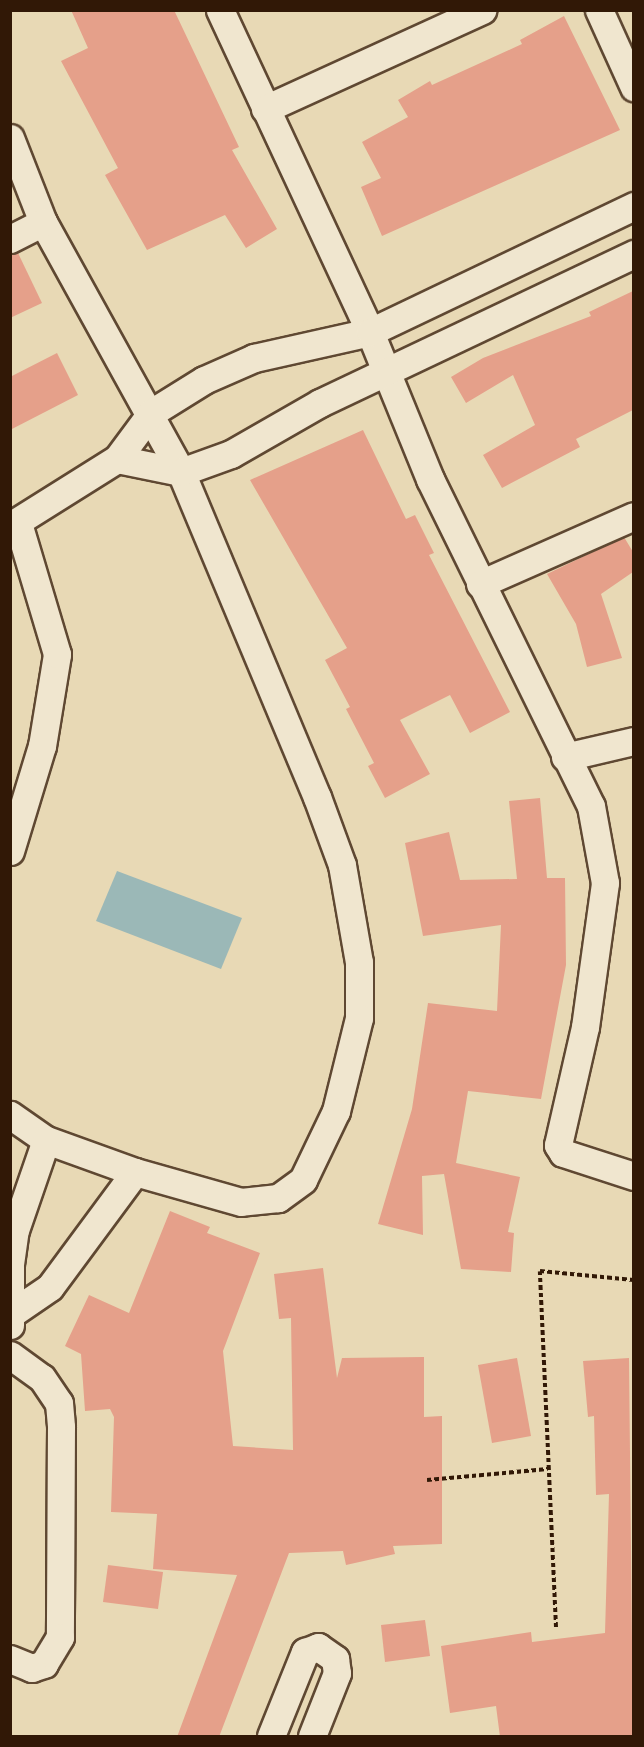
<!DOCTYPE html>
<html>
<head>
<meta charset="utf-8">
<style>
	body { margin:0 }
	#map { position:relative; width:644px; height:1747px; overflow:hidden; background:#e8d9b5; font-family:"IM FELL Great Primer",serif }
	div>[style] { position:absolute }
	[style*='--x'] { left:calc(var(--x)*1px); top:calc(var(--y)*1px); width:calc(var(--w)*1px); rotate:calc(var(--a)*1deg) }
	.water>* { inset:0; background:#9bb8b7 }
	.building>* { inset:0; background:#e5a08a }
	.path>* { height:4px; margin-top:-2px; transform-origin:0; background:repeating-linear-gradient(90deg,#311806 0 4.5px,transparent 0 7.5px) }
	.roads { filter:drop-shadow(2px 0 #5f4832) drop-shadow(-2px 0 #5f4832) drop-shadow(0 2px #5f4832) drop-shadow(0 -2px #5f4832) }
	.street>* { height:27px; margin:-13.5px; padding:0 13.5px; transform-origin:13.5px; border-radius:13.5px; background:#f0e6cf }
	span { translate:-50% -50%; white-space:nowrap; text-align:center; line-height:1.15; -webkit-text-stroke:6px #f0e6cf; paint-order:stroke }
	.frame { position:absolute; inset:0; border:12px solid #311806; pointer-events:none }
</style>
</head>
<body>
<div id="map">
	<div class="water">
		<i style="clip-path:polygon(117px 871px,242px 918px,221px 969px,96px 921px)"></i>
	</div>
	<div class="building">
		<i style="clip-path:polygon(71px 10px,174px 10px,239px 147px,232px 150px,277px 229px,246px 248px,225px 215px,147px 250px,105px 175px,118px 168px,61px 61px,88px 48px)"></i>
		<i style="clip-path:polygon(564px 16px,620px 130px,382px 236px,361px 187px,381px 178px,362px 142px,408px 117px,398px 100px,430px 81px,432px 85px,522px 44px,520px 40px)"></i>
		<i style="clip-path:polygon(18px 253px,42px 303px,10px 318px,10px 255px)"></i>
		<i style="clip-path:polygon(633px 291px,633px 410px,576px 439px,580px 447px,502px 488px,483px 455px,535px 425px,513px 375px,466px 403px,451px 377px,483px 358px,591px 316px,589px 312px)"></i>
		<i style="clip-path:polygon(57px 353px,78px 395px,10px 430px,10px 377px)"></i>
		<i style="clip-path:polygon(363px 430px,406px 519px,415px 515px,434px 553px,429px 555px,510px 712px,470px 733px,450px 695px,400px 720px,430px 774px,385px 798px,368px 766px,374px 763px,346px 709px,350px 707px,325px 660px,347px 648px,250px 480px)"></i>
		<i style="clip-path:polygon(624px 537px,633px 552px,633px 572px,601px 594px,622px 658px,587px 667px,576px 624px,547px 574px)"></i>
		<i style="clip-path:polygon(540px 798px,547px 878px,565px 878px,566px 965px,541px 1099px,468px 1091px,456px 1163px,520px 1177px,508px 1232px,514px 1233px,511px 1272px,461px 1269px,444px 1174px,422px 1176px,423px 1235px,378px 1224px,412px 1109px,428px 1003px,497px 1011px,501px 925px,423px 936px,405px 843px,449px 832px,460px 880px,517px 879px,509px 801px)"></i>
		<i style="clip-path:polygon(170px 1211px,210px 1227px,207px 1233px,260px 1253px,223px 1351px,233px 1446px,293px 1450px,291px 1318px,279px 1319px,274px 1274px,323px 1268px,337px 1378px,342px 1358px,424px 1357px,424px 1417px,442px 1416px,442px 1544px,393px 1546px,395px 1554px,346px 1565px,343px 1551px,289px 1553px,219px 1737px,177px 1737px,237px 1575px,153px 1569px,157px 1514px,111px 1512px,114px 1417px,110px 1409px,85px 1411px,81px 1354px,65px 1346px,89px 1295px,129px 1313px)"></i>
		<i style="clip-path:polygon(517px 1358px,531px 1436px,492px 1443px,478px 1365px)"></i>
		<i style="clip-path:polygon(629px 1358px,633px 1737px,500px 1737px,496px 1706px,450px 1713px,441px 1646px,531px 1632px,532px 1642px,605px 1633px,609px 1494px,596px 1495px,594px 1416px,588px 1417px,583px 1361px)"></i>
		<i style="clip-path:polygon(108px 1565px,163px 1572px,158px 1609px,103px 1602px)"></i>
		<i style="clip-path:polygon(425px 1620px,430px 1656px,385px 1662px,381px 1625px)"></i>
	</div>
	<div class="path">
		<i style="--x:427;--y:1480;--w:121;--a:-5.2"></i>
		<i style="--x:556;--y:1627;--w:356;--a:-92.6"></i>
		<i style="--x:540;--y:1271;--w:94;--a:5.5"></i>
	</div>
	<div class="roads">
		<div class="street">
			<i style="--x:220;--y:10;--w:355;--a:65"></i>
			<i style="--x:370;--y:332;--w:159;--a:67.8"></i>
			<i style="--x:430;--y:479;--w:364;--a:63.8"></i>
			<i style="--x:591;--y:806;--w:78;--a:79.7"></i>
			<i style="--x:605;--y:883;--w:145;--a:97.9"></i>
			<i style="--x:585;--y:1027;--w:121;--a:102.9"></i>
			<i style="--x:558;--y:1145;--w:9;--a:58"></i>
			<i style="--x:563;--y:1153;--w:75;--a:17.9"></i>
			<i style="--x:599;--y:10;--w:85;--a:65.6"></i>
			<i style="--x:265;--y:109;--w:239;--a:-24.5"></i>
			<i style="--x:10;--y:138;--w:90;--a:68.6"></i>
			<i style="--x:43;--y:222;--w:286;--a:61.1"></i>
			<i style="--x:181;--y:472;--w:352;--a:67.3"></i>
			<i style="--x:317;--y:797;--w:72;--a:69.8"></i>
			<i style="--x:342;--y:865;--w:98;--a:80.1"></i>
			<i style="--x:359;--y:962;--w:56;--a:90"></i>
			<i style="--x:359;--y:1018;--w:96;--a:103.9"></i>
			<i style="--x:336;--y:1111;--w:76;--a:115.6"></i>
			<i style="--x:303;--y:1180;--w:31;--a:144"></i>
			<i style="--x:278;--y:1198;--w:37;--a:174"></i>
			<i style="--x:241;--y:1202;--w:110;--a:-164.2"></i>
			<i style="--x:135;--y:1172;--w:95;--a:-160.2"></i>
			<i style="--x:46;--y:1140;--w:44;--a:-145.2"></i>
			<i style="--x:10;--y:239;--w:37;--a:-27"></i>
			<i style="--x:117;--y:459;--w:65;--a:11.5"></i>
			<i style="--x:181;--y:472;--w:53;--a:-19.8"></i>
			<i style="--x:231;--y:454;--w:103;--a:-29.8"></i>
			<i style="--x:320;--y:403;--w:348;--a:-25.4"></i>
			<i style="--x:10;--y:526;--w:126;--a:-32.1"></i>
			<i style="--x:117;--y:459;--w:57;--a:-53.5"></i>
			<i style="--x:151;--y:413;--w:62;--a:-31.9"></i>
			<i style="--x:204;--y:380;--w:55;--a:-23.7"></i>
			<i style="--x:254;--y:358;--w:119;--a:-12.6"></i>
			<i style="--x:370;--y:332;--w:293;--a:-25.5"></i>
			<i style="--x:480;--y:584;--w:168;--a:-23.8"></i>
			<i style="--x:565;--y:757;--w:71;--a:-13.1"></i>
			<i style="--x:10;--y:851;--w:110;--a:-73.1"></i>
			<i style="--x:42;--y:746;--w:93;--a:-80.7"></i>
			<i style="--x:57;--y:654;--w:137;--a:-106.6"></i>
			<i style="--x:10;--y:1264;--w:34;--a:-82"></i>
			<i style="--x:15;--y:1230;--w:95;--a:-71"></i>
			<i style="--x:10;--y:1266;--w:59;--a:90"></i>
			<i style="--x:15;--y:1311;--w:42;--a:-34.4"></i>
			<i style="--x:50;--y:1287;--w:143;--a:-53.5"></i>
			<i style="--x:10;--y:1355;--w:39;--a:36"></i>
			<i style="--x:42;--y:1378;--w:30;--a:56"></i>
			<i style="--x:59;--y:1403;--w:24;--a:85"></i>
			<i style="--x:61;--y:1427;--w:210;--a:90.3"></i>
			<i style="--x:60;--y:1637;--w:31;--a:121"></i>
			<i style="--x:44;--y:1664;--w:13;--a:162"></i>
			<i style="--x:32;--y:1668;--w:24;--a:-158"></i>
			<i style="--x:271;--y:1736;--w:91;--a:-68"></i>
			<i style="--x:305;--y:1652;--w:14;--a:-21"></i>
			<i style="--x:318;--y:1647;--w:21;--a:35"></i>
			<i style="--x:335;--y:1659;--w:14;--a:82"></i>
			<i style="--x:337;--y:1673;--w:68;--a:111.6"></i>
		</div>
	</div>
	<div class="frame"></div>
</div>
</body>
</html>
